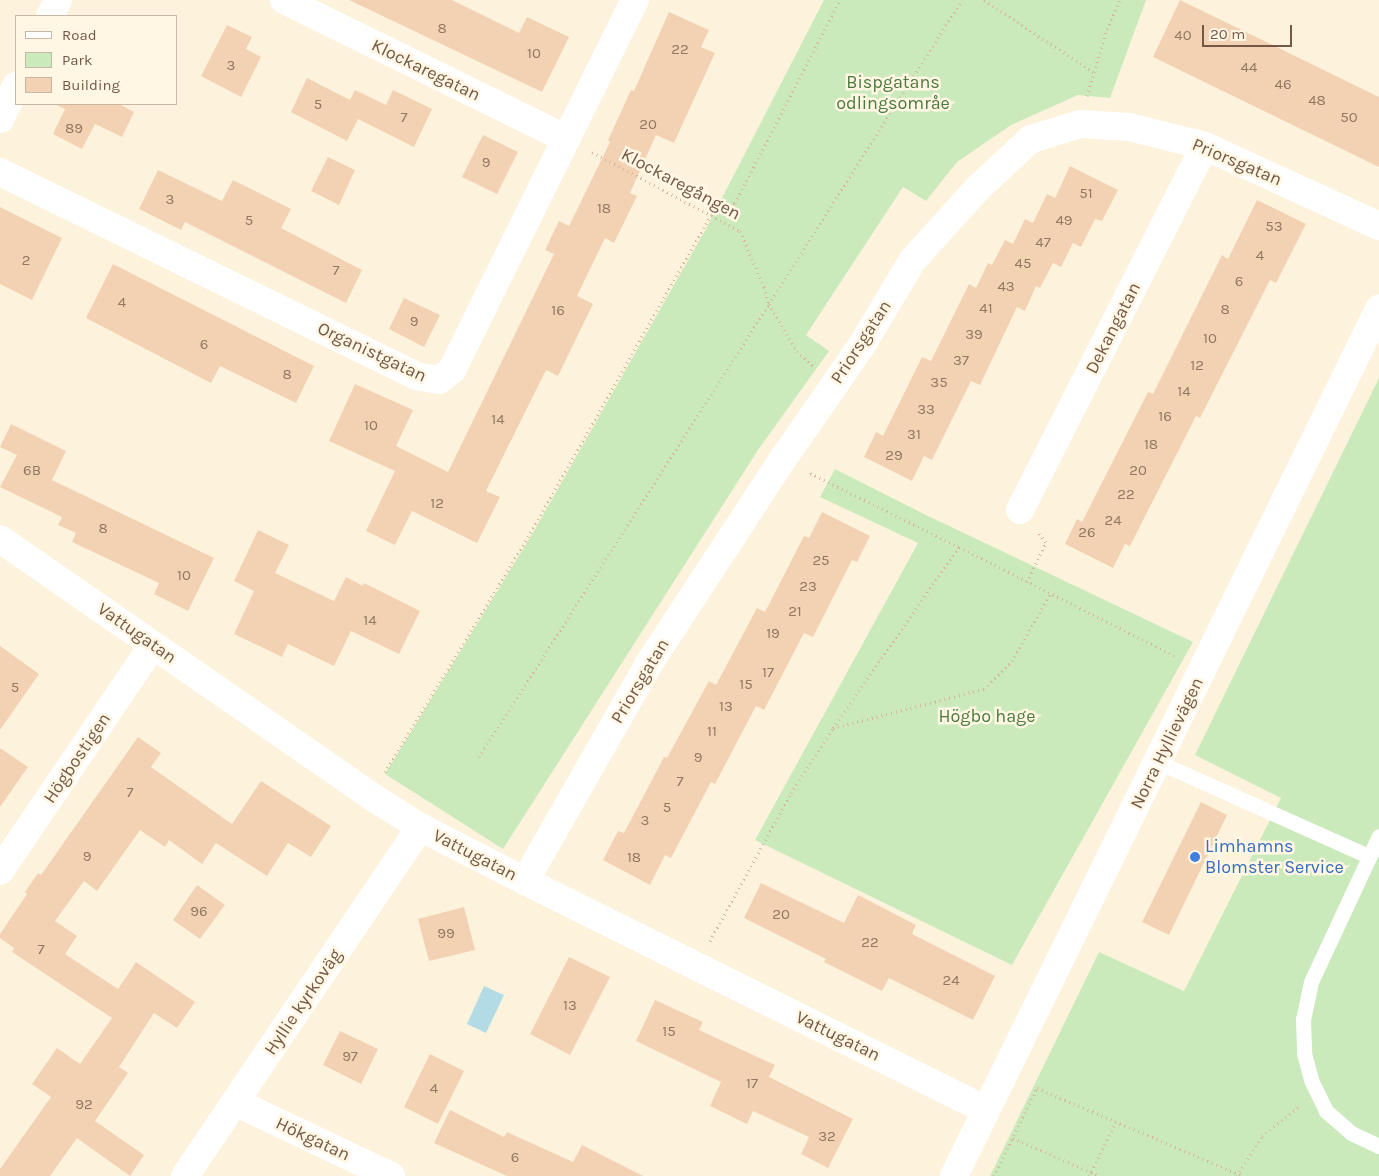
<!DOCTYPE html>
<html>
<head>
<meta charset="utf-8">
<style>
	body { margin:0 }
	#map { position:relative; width:1379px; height:1176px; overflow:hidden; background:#fdf3dd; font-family:Karla,sans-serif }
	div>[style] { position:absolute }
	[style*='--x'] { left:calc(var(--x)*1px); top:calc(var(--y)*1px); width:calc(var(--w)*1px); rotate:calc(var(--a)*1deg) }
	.green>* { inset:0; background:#cbeabc }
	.water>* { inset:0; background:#b2dbe6 }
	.building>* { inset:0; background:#f3d2b4 }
	.path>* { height:3px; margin-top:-1.5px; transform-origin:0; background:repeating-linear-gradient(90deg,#d7b598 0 1px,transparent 0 5px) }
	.lane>* { height:15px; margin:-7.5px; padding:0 7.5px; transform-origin:7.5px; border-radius:7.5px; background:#fff }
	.street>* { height:28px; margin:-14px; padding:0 14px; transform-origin:14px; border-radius:14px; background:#fff }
	.dots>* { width:14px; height:14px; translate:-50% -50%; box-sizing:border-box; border:2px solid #fff6e4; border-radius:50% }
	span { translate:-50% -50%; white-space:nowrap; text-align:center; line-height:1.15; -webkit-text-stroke:5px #fff6e4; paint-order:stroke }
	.number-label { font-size:15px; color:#937761 }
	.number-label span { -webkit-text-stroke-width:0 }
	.street-label { font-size:18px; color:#735945 }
	.park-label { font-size:18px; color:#4b793d }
	.shop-label { font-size:18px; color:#366cbe }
	.left { translate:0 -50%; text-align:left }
	.legend { position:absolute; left:15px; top:15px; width:162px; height:90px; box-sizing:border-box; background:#fff6e4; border:1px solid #c7b7a4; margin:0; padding:6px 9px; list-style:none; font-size:15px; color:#735945 }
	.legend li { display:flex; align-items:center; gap:10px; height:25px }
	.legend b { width:25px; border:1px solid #c7b7a4 }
	.scale { position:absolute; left:1202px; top:25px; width:90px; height:22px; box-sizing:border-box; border:2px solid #735945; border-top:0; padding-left:6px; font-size:15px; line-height:18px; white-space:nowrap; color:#735945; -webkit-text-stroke:4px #fff6e4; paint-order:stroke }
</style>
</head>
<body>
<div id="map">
	<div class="green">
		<i style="clip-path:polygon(824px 0,1146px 0,1110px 98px,1078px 95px,1011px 125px,957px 162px,926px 201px,903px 187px,806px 335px,829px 351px,758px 450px,503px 849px,385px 774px,531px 536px,707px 227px)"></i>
		<i style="clip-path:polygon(1379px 378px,1379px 1176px,990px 1176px,1099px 952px,1184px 991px,1281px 798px,1195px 755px)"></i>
		<i style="clip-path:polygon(835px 469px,926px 515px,1193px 642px,1012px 965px,755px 840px,918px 543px,820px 497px)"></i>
	</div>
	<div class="water">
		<i style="clip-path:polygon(484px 986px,504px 995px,486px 1033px,467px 1024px)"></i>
	</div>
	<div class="building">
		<i style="clip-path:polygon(349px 0,452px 0,519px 33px,527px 17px,569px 37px,542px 92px)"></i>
		<i style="clip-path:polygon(1180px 0,1379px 97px,1379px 167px,1153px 57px)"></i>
		<i style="clip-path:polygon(669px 12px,709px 30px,701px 47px,715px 53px,674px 143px,656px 135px,630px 193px,637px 196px,614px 243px,605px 238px,577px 296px,593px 304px,558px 376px,546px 370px,486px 491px,500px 497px,477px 543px,412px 511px,395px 545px,366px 531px,395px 471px,329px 441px,355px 384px,413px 410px,396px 446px,448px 472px,554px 254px,545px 250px,559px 221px,569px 226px,610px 142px,608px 140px,631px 90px,634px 91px)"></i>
		<i style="clip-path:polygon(227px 25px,252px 37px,246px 49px,261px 57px,241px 97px,201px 76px)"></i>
		<i style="clip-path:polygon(307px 78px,350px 100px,355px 90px,386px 105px,393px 90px,432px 109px,414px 147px,358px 119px,347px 141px,291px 112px)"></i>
		<i style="clip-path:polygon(55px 104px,119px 104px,134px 112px,122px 137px,95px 124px,82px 149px,53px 134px,65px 109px)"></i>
		<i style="clip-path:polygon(483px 135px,518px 152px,497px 194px,462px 177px)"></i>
		<i style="clip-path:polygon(328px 157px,355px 170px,339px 205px,311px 191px)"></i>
		<i style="clip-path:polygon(1070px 166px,1118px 190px,1102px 221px,1095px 219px,1081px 247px,1073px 243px,1061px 267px,1053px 263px,1040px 288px,1036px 286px,1025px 311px,1017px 307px,980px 385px,971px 381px,932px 460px,924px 456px,912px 481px,864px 457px,876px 432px,883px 436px,922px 357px,931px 361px,969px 284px,976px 288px,988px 263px,992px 265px,1005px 240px,1013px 244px,1025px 219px,1033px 223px,1047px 194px,1055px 198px)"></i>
		<i style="clip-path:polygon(158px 170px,222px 201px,233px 180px,291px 209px,281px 228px,362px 270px,346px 303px,185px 222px,181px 230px,139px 209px)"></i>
		<i style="clip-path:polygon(1257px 200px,1306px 224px,1276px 283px,1270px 280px,1200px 418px,1196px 416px,1130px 546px,1125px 544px,1113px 568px,1065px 544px,1077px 519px,1082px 522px,1148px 392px,1153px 394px,1222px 255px,1228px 259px)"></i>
		<i style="clip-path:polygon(0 207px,62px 238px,32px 300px,0 284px)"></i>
		<i style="clip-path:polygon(113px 264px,314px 366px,296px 403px,220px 366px,211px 383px,86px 318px)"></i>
		<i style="clip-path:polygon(404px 298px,440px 315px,424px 347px,389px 329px)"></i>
		<i style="clip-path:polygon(11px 424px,66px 451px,52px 480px,214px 558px,188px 611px,154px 594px,159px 583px,72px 542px,76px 533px,58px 525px,62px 517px,0 487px,17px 455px,0 447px)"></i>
		<i style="clip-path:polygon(822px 512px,870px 536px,857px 562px,852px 560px,813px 637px,804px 633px,764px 710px,756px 706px,715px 784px,711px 782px,671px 858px,665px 855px,650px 885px,603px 860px,618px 831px,624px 833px,664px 757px,667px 758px,709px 681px,716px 685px,757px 608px,765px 612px,804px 536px,809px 538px)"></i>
		<i style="clip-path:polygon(258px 530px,289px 545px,275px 573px,334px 601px,346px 577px,363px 586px,364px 583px,420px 611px,399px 654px,351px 631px,334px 666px,288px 644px,282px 657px,234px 634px,254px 591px,234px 581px)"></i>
		<i style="clip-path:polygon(0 646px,39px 674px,0 730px)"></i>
		<i style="clip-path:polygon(138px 737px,161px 753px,151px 767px,232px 824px,261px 781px,331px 826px,311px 857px,288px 843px,267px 876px,216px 843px,202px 864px,169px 840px,165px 847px,140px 830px,97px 891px,84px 881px,55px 921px,77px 936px,65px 954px,118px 989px,136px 962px,195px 1002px,177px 1028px,154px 1013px,119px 1067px,128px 1073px,95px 1121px,144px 1155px,130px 1176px,77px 1138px,50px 1176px,0 1176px,0 1169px,51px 1097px,32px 1084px,57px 1048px,80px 1064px,112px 1018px,12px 952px,14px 948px,0 938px,0 934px,27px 894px,25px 892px,38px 873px,41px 875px)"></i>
		<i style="clip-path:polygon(0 748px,28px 767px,0 807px)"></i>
		<i style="clip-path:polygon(1201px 802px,1227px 815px,1169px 935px,1142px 922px)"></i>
		<i style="clip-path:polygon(761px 883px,844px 923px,858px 895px,916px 925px,912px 934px,995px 976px,973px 1020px,889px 978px,882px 991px,824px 962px,826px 959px,744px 918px)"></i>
		<i style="clip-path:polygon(197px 885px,225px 905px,200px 939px,173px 920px)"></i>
		<i style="clip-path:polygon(464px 907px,475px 950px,429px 961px,418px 919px)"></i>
		<i style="clip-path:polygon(569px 957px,610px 977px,570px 1055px,530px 1034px)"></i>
		<i style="clip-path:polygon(655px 1000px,703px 1022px,699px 1030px,775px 1065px,769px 1077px,853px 1119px,828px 1168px,801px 1154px,809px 1137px,753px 1111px,747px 1124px,710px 1106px,721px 1082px,636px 1041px)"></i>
		<i style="clip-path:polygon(340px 1031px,378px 1049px,361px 1084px,323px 1065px)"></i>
		<i style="clip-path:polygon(430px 1054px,464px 1071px,438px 1124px,404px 1107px)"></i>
		<i style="clip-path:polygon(450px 1110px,504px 1137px,507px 1132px,573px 1162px,582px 1145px,643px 1176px,507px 1176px,434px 1143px)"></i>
	</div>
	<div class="path">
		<i style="--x:984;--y:0;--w:131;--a:33.4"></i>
		<i style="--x:1087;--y:96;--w:70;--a:-73.4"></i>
		<i style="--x:1107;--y:29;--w:32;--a:-66"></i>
		<i style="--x:592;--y:152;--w:168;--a:28.1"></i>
		<i style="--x:740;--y:231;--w:61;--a:66.8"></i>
		<i style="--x:764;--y:287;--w:18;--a:74"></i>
		<i style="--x:769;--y:304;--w:360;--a:-57.6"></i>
		<i style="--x:959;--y:547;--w:244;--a:26.8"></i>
		<i style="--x:1027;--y:582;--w:44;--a:-64.6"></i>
		<i style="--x:1046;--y:542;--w:13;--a:-129"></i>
		<i style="--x:833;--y:728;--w:156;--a:-14.5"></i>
		<i style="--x:984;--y:689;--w:40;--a:-45"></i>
		<i style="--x:1012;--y:661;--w:78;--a:-60.2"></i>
		<i style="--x:479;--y:757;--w:538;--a:-57.37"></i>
		<i style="--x:769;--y:304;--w:55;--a:59.2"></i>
		<i style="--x:797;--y:351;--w:22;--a:43"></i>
		<i style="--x:385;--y:772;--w:275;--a:-58.7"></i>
		<i style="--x:528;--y:537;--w:370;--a:-60.4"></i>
		<i style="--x:711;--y:215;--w:27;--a:-27"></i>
		<i style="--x:735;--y:203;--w:229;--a:-62.7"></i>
		<i style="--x:710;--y:941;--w:169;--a:-61.3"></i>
		<i style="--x:791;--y:793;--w:77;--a:-57.1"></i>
		<i style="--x:833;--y:728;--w:221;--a:-55.2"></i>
		<i style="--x:959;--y:547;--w:169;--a:-153.6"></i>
		<i style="--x:1013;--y:1138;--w:95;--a:23.6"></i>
		<i style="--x:994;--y:1176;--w:98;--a:-64"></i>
		<i style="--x:1037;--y:1088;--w:224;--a:23.1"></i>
		<i style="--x:1089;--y:1176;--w:60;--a:-63.4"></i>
		<i style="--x:1237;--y:1176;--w:47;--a:-58"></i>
		<i style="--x:1262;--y:1136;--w:47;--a:-38.1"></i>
	</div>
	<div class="lane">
		<i style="--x:1158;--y:762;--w:230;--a:24.1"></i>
		<i style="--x:1379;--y:836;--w:161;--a:115"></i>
		<i style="--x:1311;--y:982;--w:38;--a:102"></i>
		<i style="--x:1303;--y:1019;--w:34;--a:88"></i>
		<i style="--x:1304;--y:1053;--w:30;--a:75"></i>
		<i style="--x:1312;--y:1082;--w:32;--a:64"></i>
		<i style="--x:1326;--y:1111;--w:33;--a:41"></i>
		<i style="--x:1351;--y:1133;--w:31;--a:25"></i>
	</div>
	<div class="street">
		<i style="--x:284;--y:0;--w:315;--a:26.2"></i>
		<i style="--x:50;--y:16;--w:18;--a:-63"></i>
		<i style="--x:0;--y:119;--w:37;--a:-64"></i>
		<i style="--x:0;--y:172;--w:463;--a:26.1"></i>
		<i style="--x:416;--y:376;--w:23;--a:10"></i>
		<i style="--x:439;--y:380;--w:16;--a:-38"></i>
		<i style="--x:452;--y:370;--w:413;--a:-63.7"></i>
		<i style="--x:1020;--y:510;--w:408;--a:-63.1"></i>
		<i style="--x:0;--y:539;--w:451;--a:34.7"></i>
		<i style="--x:371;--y:796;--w:58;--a:32.3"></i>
		<i style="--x:420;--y:827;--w:118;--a:27.2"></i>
		<i style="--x:525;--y:881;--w:515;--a:26.42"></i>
		<i style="--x:0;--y:871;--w:273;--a:-55.9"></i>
		<i style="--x:525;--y:881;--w:249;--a:-60.3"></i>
		<i style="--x:648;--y:665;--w:246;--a:-56.8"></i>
		<i style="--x:783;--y:459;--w:139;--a:-55.3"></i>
		<i style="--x:862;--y:345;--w:98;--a:-59.2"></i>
		<i style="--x:912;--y:261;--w:98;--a:-47.9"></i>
		<i style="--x:978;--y:188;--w:72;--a:-42.8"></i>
		<i style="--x:1031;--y:139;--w:51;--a:-17"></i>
		<i style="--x:1080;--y:124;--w:49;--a:3.5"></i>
		<i style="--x:1129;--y:127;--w:78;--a:14"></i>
		<i style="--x:1205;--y:146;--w:192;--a:24.7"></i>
		<i style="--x:235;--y:1102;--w:173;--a:25.4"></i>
		<i style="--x:185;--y:1176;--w:421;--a:-56"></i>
		<i style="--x:954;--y:1176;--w:966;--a:-63.89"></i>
	</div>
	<div class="dots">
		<i style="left:1195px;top:857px;background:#3f7fe0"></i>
	</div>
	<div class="number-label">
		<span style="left:442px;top:29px">8</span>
		<span style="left:1183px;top:36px">40</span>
		<span style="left:680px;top:50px">22</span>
		<span style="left:534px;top:54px">10</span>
		<span style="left:231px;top:66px">3</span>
		<span style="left:1249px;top:68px">44</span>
		<span style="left:1283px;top:85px">46</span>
		<span style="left:1317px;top:101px">48</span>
		<span style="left:318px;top:105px">5</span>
		<span style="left:404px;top:118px">7</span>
		<span style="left:1349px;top:118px">50</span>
		<span style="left:648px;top:125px">20</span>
		<span style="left:74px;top:129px">89</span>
		<span style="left:486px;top:163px">9</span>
		<span style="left:1086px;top:194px">51</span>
		<span style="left:170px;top:200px">3</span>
		<span style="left:604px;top:209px">18</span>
		<span style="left:249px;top:221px">5</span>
		<span style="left:1064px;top:221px">49</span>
		<span style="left:1274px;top:227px">53</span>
		<span style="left:1043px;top:243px">47</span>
		<span style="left:1260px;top:256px">4</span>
		<span style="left:26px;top:261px">2</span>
		<span style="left:1023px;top:264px">45</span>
		<span style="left:336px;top:271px">7</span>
		<span style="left:1239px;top:282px">6</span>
		<span style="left:1006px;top:287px">43</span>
		<span style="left:122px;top:303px">4</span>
		<span style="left:986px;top:309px">41</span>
		<span style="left:1225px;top:310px">8</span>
		<span style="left:558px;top:311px">16</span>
		<span style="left:414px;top:322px">9</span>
		<span style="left:974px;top:335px">39</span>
		<span style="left:1210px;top:339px">10</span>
		<span style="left:204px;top:345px">6</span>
		<span style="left:961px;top:361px">37</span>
		<span style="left:1197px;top:366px">12</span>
		<span style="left:287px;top:375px">8</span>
		<span style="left:939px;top:383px">35</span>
		<span style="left:1184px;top:392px">14</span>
		<span style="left:926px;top:410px">33</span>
		<span style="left:1165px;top:417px">16</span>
		<span style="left:498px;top:420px">14</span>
		<span style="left:371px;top:426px">10</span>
		<span style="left:914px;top:435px">31</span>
		<span style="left:1151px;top:445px">18</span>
		<span style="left:894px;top:456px">29</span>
		<span style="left:32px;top:471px">6B</span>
		<span style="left:1138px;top:471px">20</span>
		<span style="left:1126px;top:495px">22</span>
		<span style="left:437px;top:504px">12</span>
		<span style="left:1113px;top:521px">24</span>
		<span style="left:103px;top:529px">8</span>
		<span style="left:1087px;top:533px">26</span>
		<span style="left:821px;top:561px">25</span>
		<span style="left:184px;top:576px">10</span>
		<span style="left:808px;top:587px">23</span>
		<span style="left:795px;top:612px">21</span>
		<span style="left:370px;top:621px">14</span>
		<span style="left:773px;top:634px">19</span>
		<span style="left:768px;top:673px">17</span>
		<span style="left:746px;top:685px">15</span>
		<span style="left:15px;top:688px">5</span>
		<span style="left:726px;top:707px">13</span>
		<span style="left:712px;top:732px">11</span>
		<span style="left:698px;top:758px">9</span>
		<span style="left:680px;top:782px">7</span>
		<span style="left:130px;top:793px">7</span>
		<span style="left:667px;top:808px">5</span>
		<span style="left:645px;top:821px">3</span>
		<span style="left:87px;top:857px">9</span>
		<span style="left:634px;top:858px">18</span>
		<span style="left:199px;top:912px">96</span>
		<span style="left:781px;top:915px">20</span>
		<span style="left:446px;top:934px">99</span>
		<span style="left:870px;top:943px">22</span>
		<span style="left:41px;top:950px">7</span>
		<span style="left:951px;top:981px">24</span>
		<span style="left:570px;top:1006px">13</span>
		<span style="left:669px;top:1032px">15</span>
		<span style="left:350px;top:1057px">97</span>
		<span style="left:752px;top:1084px">17</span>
		<span style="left:434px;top:1089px">4</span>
		<span style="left:84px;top:1105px">92</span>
		<span style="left:827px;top:1137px">32</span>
		<span style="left:515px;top:1158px">6</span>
	</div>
	<div class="street-label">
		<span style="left:426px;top:70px;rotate:26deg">Klockaregatan</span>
		<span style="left:1237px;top:162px;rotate:23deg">Priorsgatan</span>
		<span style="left:681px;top:184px;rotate:28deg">Klockaregången</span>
		<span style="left:1113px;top:328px;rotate:-63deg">Dekangatan</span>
		<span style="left:861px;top:342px;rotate:-57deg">Priorsgatan</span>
		<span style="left:372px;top:352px;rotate:25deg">Organistgatan</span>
		<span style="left:137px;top:633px;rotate:35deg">Vattugatan</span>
		<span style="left:640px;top:681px;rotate:-59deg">Priorsgatan</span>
		<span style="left:1167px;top:743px;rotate:-64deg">Norra Hyllievägen</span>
		<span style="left:77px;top:758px;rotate:-56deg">Högbostigen</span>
		<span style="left:475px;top:855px;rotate:27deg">Vattugatan</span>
		<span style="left:303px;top:1002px;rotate:-56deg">Hyllie kyrkoväg</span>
		<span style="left:838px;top:1036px;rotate:26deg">Vattugatan</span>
		<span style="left:313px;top:1139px;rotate:25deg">Hökgatan</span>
	</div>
	<div class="park-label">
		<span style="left:893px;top:93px">Bispgatans<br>odlingsområe</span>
		<span style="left:987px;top:716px">Högbo hage</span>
	</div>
	<div class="shop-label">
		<span class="left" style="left:1205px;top:857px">Limhamns<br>Blomster Service</span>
	</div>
	<ul class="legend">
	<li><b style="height:6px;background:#fff"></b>Road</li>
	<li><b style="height:14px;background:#cbeabc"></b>Park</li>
	<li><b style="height:14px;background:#f3d2b4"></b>Building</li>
	</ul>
	<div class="scale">20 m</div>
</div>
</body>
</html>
